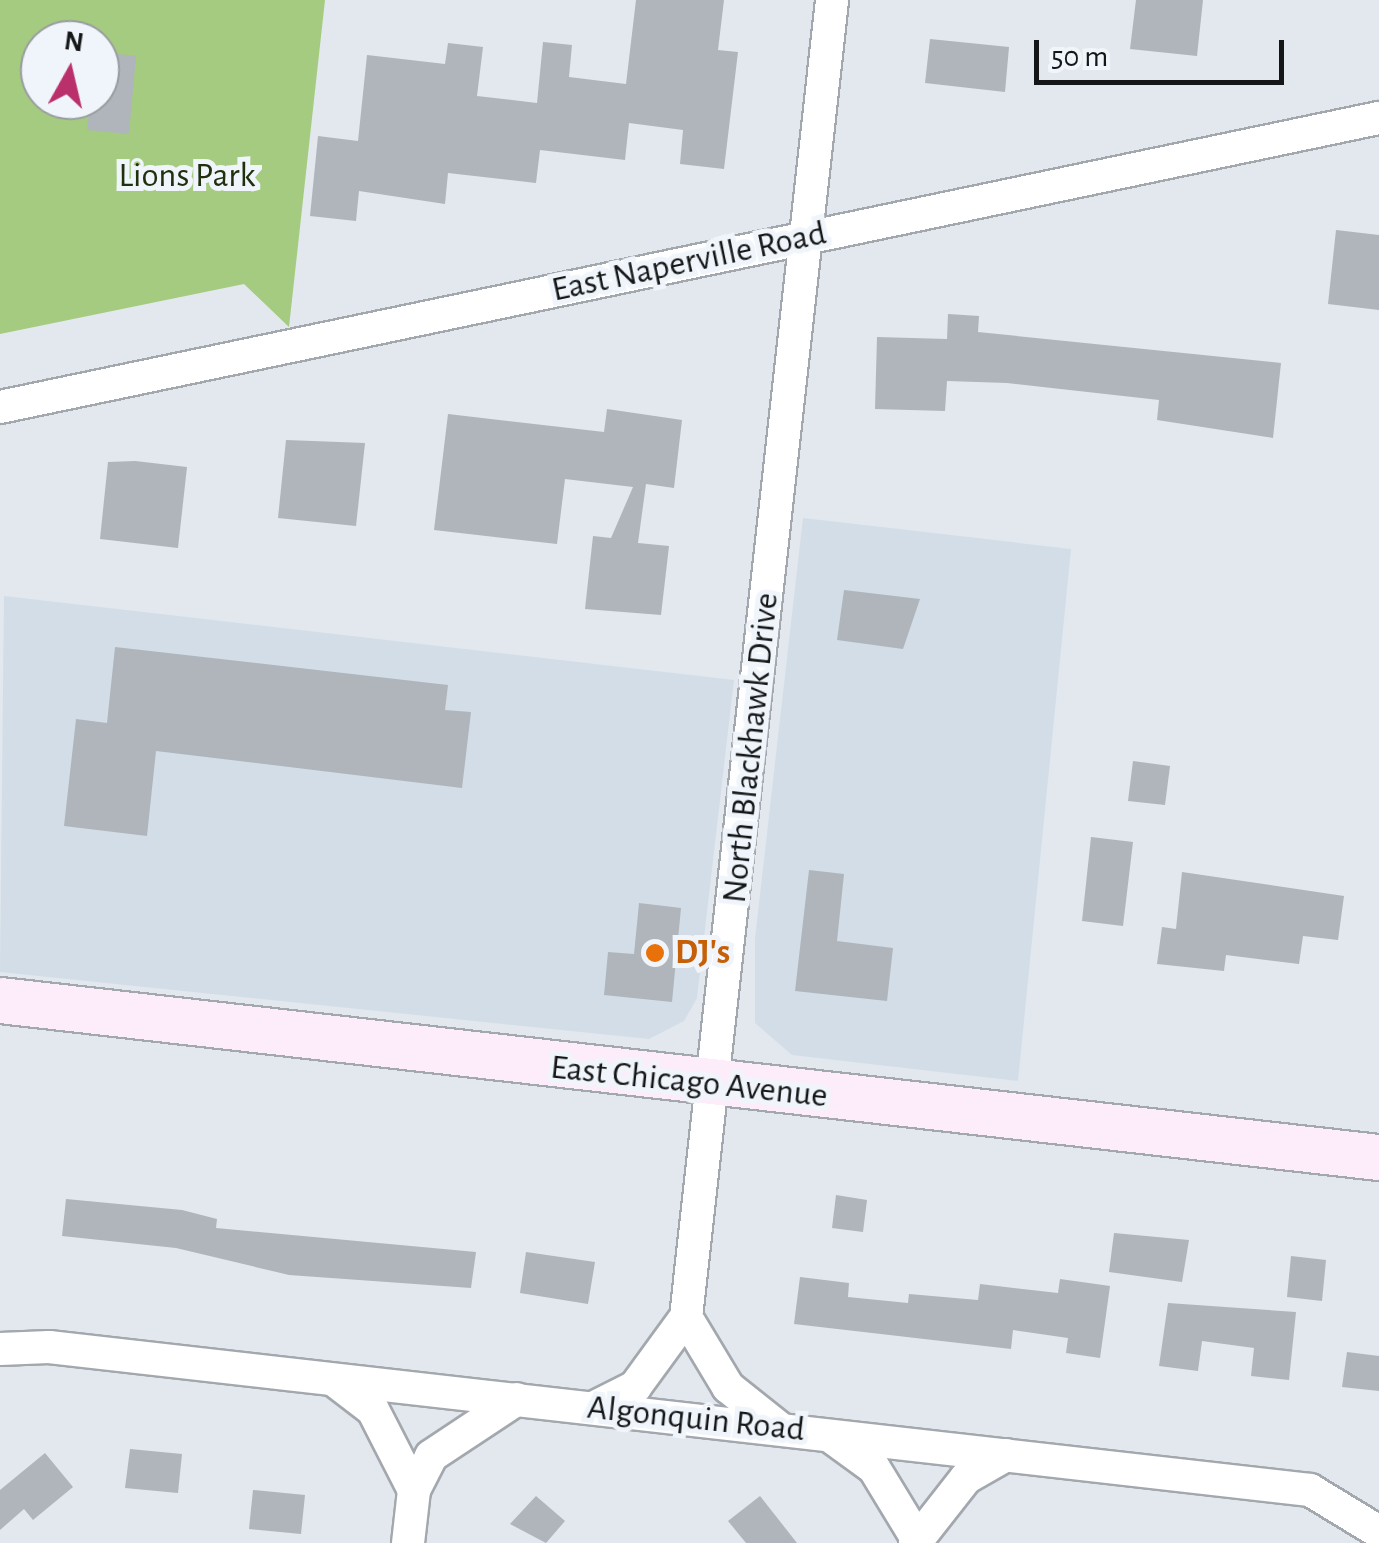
<!DOCTYPE html>
<html>
<head>
<meta charset="utf-8">
<style>
	body { margin:0 }
	#map { position:relative; width:1379px; height:1543px; overflow:hidden; background:#e2e8ed; font-family:"Alegreya Sans",sans-serif }
	div>[style] { position:absolute }
	[style*='--x'] { left:calc(var(--x)*1px); top:calc(var(--y)*1px); width:calc(var(--w)*1px); rotate:calc(var(--a)*1deg) }
	.built>* { inset:0; background:#d2dde8 }
	.green>* { inset:0; background:#a4cb7f }
	.building>* { inset:0; background:#afb5ba }
	.roads { filter:drop-shadow(2px 0 #a3a8ae) drop-shadow(-2px 0 #a3a8ae) drop-shadow(0 2px #a3a8ae) drop-shadow(0 -2px #a3a8ae) }
	.street>* { height:32px; margin:-16px; padding:0 16px; transform-origin:16px; border-radius:16px; background:#fff }
	.secondary>* { height:45px; margin:-22.5px; padding:0 22.5px; transform-origin:22.5px; border-radius:22.5px; background:#fdecfa }
	.dots>* { width:28px; height:28px; translate:-50% -50%; box-sizing:border-box; border:5px solid #f0f5fb; border-radius:50% }
	span { translate:-50% -50%; white-space:nowrap; text-align:center; line-height:1.15; -webkit-text-stroke:10px #f0f5fb; paint-order:stroke }
	.park-label { font-size:35px; color:#20300e }
	.street-label { font-size:35px; color:#141617 }
	.food-label { font-size:35px; color:#c56008; font-weight:700 }
	.left { translate:0 -50%; text-align:left }
	.north { position:absolute; left:20px; top:20px; width:100px; height:100px; box-sizing:border-box; background:#f0f5fb; border:2px solid #989ca0; border-radius:50%; rotate:8deg; font-size:28px; font-weight:700; line-height:40px; text-align:center; color:#141617 }
	.north::after { content:''; display:block; margin:auto; width:35px; height:45px; background:#ba306b; clip-path:polygon(50% 0,100% 100%,50% 72%,0 100%) }
	.scale { position:absolute; left:1034px; top:40px; width:250px; height:45px; box-sizing:border-box; border:5px solid #141617; border-top:0; padding-left:12px; font-size:30px; line-height:35px; white-space:nowrap; color:#141617; -webkit-text-stroke:8px #f0f5fb; paint-order:stroke }
</style>
</head>
<body>
<div id="map">
	<div class="built">
		<i style="clip-path:polygon(803px 518px,1071px 549px,1018px 1081px,792px 1055px,755px 1023px,755px 939px)"></i>
		<i style="clip-path:polygon(4px 596px,734px 680px,697px 998px,684px 1021px,649px 1039px,0 972px)"></i>
	</div>
	<div class="green">
		<i style="clip-path:polygon(evenodd,0 0,325px 0,289px 327px,244px 284px,0 334px,0 0,40px 40px,100px 40px,100px 100px,40px 100px,40px 40px)"></i>
	</div>
	<div class="building">
		<i style="clip-path:polygon(636px 0,724px 0,718px 50px,738px 52px,724px 169px,680px 164px,683px 130px,629px 123px,625px 160px,540px 150px,536px 183px,448px 173px,445px 204px,359px 191px,356px 221px,310px 216px,318px 136px,358px 141px,367px 55px,445px 64px,448px 43px,483px 47px,477px 96px,537px 103px,543px 42px,572px 45px,569px 77px,626px 84px)"></i>
		<i style="clip-path:polygon(1136px 0,1203px 0,1197px 56px,1130px 49px)"></i>
		<i style="clip-path:polygon(930px 39px,1009px 47px,1005px 92px,925px 83px)"></i>
		<i style="clip-path:polygon(100px 52px,136px 56px,129px 134px,87px 130px,90px 100px,100px 100px)"></i>
		<i style="clip-path:polygon(1336px 230px,1379px 235px,1379px 310px,1328px 304px)"></i>
		<i style="clip-path:polygon(948px 314px,979px 316px,978px 332px,1281px 363px,1273px 438px,1157px 420px,1159px 400px,1007px 383px,947px 381px,945px 411px,875px 409px,877px 337px,947px 339px)"></i>
		<i style="clip-path:polygon(607px 409px,682px 420px,674px 488px,646px 484px,638px 543px,669px 546px,661px 615px,585px 609px,593px 536px,611px 538px,633px 487px,565px 479px,557px 544px,434px 530px,448px 414px,604px 432px)"></i>
		<i style="clip-path:polygon(286px 440px,365px 443px,356px 526px,278px 518px)"></i>
		<i style="clip-path:polygon(135px 461px,187px 467px,178px 548px,100px 539px,108px 462px)"></i>
		<i style="clip-path:polygon(844px 590px,920px 599px,903px 649px,837px 640px)"></i>
		<i style="clip-path:polygon(115px 647px,448px 685px,445px 710px,471px 712px,462px 788px,156px 751px,147px 836px,64px 826px,76px 719px,107px 723px)"></i>
		<i style="clip-path:polygon(1133px 761px,1170px 766px,1165px 805px,1128px 801px)"></i>
		<i style="clip-path:polygon(1091px 837px,1133px 842px,1123px 926px,1082px 921px)"></i>
		<i style="clip-path:polygon(809px 870px,844px 874px,837px 941px,893px 948px,887px 1001px,795px 991px)"></i>
		<i style="clip-path:polygon(1182px 872px,1344px 896px,1338px 940px,1303px 936px,1299px 964px,1226px 955px,1224px 971px,1157px 964px,1162px 927px,1176px 929px)"></i>
		<i style="clip-path:polygon(639px 903px,681px 908px,672px 1002px,604px 995px,608px 952px,634px 954px)"></i>
		<i style="clip-path:polygon(836px 1195px,867px 1200px,863px 1232px,832px 1228px)"></i>
		<i style="clip-path:polygon(66px 1199px,182px 1210px,217px 1219px,216px 1228px,476px 1252px,471px 1288px,289px 1275px,176px 1248px,62px 1236px)"></i>
		<i style="clip-path:polygon(1114px 1233px,1189px 1240px,1182px 1282px,1109px 1272px)"></i>
		<i style="clip-path:polygon(526px 1252px,595px 1262px,588px 1304px,520px 1293px)"></i>
		<i style="clip-path:polygon(1291px 1256px,1326px 1260px,1322px 1301px,1287px 1297px)"></i>
		<i style="clip-path:polygon(800px 1277px,849px 1283px,848px 1297px,908px 1303px,909px 1294px,978px 1300px,980px 1284px,1058px 1293px,1060px 1279px,1110px 1286px,1100px 1358px,1066px 1353px,1068px 1338px,1013px 1330px,1011px 1349px,794px 1324px)"></i>
		<i style="clip-path:polygon(1168px 1303px,1296px 1312px,1289px 1380px,1251px 1376px,1254px 1348px,1202px 1341px,1198px 1371px,1159px 1366px)"></i>
		<i style="clip-path:polygon(1347px 1352px,1379px 1356px,1379px 1391px,1342px 1387px)"></i>
		<i style="clip-path:polygon(130px 1449px,182px 1454px,178px 1493px,125px 1488px)"></i>
		<i style="clip-path:polygon(45px 1453px,73px 1487px,33px 1520px,24px 1509px,0 1530px,0 1490px)"></i>
		<i style="clip-path:polygon(253px 1490px,305px 1495px,301px 1534px,249px 1529px)"></i>
		<i style="clip-path:polygon(536px 1496px,565px 1521px,546px 1543px,510px 1524px)"></i>
		<i style="clip-path:polygon(760px 1496px,797px 1543px,746px 1543px,728px 1521px)"></i>
	</div>
	<div class="roads">
		<div class="street">
			<i style="--x:0;--y:407;--w:1409;--a:-11.84"></i>
			<i style="--x:686;--y:1317;--w:82;--a:59"></i>
			<i style="--x:728;--y:1387;--w:63;--a:38.5"></i>
			<i style="--x:0;--y:1349;--w:49;--a:-2.3"></i>
			<i style="--x:49;--y:1347;--w:1269;--a:6.47"></i>
			<i style="--x:1310;--y:1490;--w:81;--a:31.3"></i>
			<i style="--x:334;--y:1380;--w:49;--a:37.6"></i>
			<i style="--x:373;--y:1410;--w:90;--a:62.9"></i>
			<i style="--x:595;--y:1407;--w:45;--a:-26.6"></i>
			<i style="--x:635;--y:1387;--w:87;--a:-53.9"></i>
			<i style="--x:686;--y:1317;--w:1325;--a:-83.67"></i>
			<i style="--x:830;--y:1436;--w:54;--a:36"></i>
			<i style="--x:874;--y:1468;--w:81;--a:58.7"></i>
			<i style="--x:408;--y:1543;--w:53;--a:-83.5"></i>
			<i style="--x:414;--y:1490;--w:38;--a:-63"></i>
			<i style="--x:431;--y:1456;--w:103;--a:-33.5"></i>
			<i style="--x:915;--y:1543;--w:83;--a:-51.9"></i>
			<i style="--x:966;--y:1478;--w:46;--a:-29.9"></i>
		</div>
		<div class="secondary">
			<i style="--x:0;--y:1000;--w:1388;--a:6.5"></i>
		</div>
	</div>
	<div class="dots">
		<i style="left:655px;top:953px;background:#e8710a"></i>
	</div>
	<div class="park-label">
		<span style="left:187px;top:176px">Lions Park</span>
	</div>
	<div class="street-label">
		<span style="left:689px;top:262px;rotate:-12deg">East Naperville Road</span>
		<span style="left:751px;top:748px;rotate:-84deg">North Blackhawk Drive</span>
		<span style="left:689px;top:1082px;rotate:6deg">East Chicago Avenue</span>
		<span style="left:696px;top:1419px;rotate:6deg">Algonquin Road</span>
	</div>
	<div class="food-label">
		<span class="left" style="left:675px;top:953px">DJ's</span>
	</div>
	<div class="north">N</div>
	<div class="scale">50 m</div>
</div>
</body>
</html>
